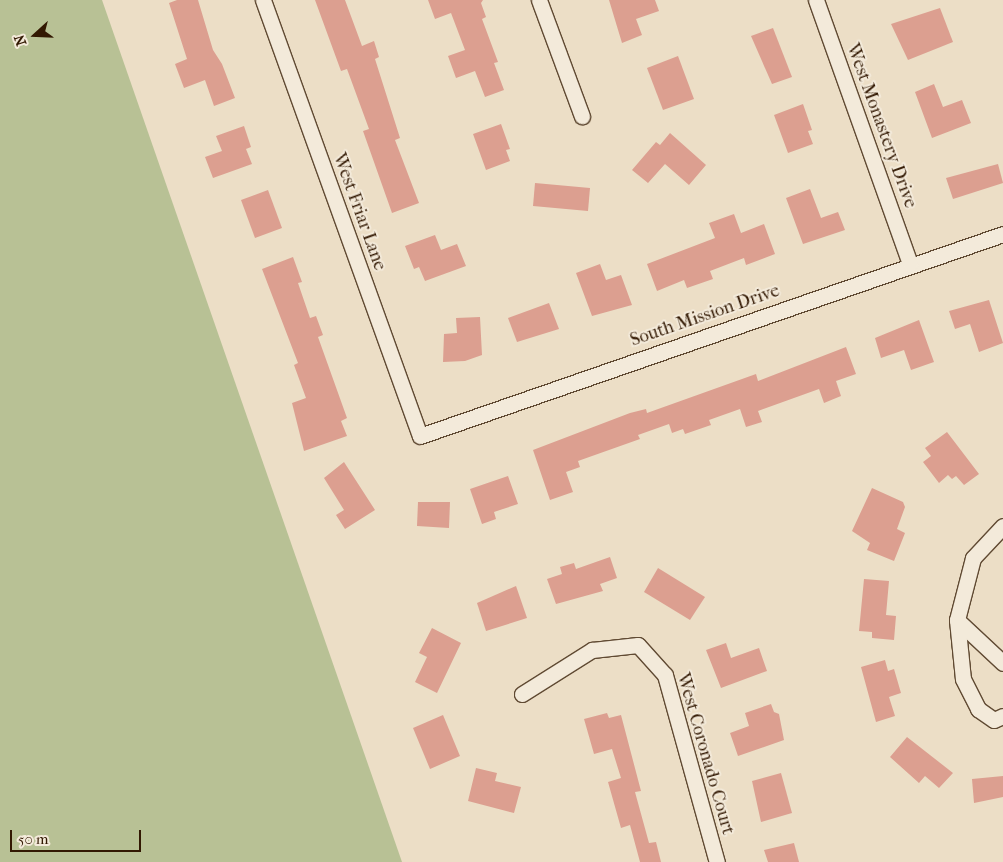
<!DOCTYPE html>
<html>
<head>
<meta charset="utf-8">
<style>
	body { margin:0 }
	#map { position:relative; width:1003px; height:862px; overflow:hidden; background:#ecdec6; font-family:"IM FELL French Canon",serif }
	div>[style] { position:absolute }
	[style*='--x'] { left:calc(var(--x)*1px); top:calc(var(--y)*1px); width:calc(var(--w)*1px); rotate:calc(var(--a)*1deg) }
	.green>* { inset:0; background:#b8c195 }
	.building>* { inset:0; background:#dc9f90 }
	.roads { filter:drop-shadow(1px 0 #604a33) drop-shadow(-1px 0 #604a33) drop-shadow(0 1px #604a33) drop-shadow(0 -1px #604a33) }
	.minor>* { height:15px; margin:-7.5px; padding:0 7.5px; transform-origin:7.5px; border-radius:7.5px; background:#f3eada }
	span { translate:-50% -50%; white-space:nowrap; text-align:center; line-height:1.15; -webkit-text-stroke:4px #f3eada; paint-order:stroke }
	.street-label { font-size:18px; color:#321802 }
	.north { position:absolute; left:10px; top:10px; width:50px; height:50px; -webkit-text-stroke:4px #f3eada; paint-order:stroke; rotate:250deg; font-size:14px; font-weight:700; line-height:20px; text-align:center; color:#321802 }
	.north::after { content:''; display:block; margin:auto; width:18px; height:22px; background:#321802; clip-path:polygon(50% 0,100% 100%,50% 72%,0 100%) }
	.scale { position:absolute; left:10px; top:830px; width:131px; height:22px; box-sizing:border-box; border:2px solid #321802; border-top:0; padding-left:6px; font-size:15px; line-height:18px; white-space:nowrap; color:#321802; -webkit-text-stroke:4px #f3eada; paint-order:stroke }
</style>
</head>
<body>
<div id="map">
	<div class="green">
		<i style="clip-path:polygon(0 0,102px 0,402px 862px,0 862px)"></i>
	</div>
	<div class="building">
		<i style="clip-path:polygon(177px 0,198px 0,213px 50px,222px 64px,235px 98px,214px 106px,205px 80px,184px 88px,175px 64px,187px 59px,169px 3px)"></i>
		<i style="clip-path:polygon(315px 0,345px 0,362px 46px,374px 41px,379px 57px,375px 59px,400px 138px,395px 140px,419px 203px,392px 213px,363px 131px,369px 129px,347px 69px,341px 71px)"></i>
		<i style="clip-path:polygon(428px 0,483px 0,481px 3px,486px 17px,482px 19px,498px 62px,494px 63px,504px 90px,485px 97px,475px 71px,456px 78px,448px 56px,465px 50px,451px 13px,435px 19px)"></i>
		<i style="clip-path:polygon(609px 0,655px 0,659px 11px,636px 19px,642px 35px,622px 43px)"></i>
		<i style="clip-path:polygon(940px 8px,953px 42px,908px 60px,891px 24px)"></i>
		<i style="clip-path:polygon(773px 28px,792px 77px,772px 84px,751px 36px)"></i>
		<i style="clip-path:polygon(678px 56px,694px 99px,663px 110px,647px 68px)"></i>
		<i style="clip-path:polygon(934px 84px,943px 107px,962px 100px,971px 123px,932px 138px,915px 92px)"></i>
		<i style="clip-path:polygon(803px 104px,812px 130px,808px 131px,813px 144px,788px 153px,774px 115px)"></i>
		<i style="clip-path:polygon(501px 124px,510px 149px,506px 150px,510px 161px,486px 170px,473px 134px)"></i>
		<i style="clip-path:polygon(244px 126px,251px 147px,246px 149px,252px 164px,213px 178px,205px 157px,222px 151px,216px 136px)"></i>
		<i style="clip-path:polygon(670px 133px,706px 165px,689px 185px,665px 164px,648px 183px,632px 170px,656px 142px,660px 145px)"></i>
		<i style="clip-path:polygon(998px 164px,1003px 183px,953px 199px,946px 178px)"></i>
		<i style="clip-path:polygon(535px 183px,590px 188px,588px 211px,533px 206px)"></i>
		<i style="clip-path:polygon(810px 189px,821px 218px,838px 212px,845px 230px,803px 244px,786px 198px)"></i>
		<i style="clip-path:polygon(268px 190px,282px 228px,255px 238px,241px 200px)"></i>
		<i style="clip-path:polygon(734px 214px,741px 233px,764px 224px,775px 254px,746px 265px,744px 258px,710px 271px,713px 279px,687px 288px,684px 280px,657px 291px,647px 264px,715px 238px,709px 223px)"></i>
		<i style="clip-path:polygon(435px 235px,441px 250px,457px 244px,466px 266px,425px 281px,419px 267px,414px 269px,405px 246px)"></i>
		<i style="clip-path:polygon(293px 257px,302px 282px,298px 283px,310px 318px,316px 316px,323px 335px,318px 337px,347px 418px,341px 421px,347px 436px,304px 451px,292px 403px,306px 398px,294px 365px,298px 363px,262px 269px)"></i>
		<i style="clip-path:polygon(600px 264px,606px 280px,621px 275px,632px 305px,592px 316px,576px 273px)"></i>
		<i style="clip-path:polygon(989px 300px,1003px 343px,979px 352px,970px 324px,955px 329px,949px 311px)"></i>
		<i style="clip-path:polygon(549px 303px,559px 329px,517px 342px,508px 318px)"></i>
		<i style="clip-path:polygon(480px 317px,482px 355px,465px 361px,443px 362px,444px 334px,457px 333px,456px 318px)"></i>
		<i style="clip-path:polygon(919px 320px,934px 362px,911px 370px,904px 350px,881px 358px,875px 338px)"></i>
		<i style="clip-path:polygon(846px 347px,856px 374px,836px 381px,841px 396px,824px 403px,819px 389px,758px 411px,762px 422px,746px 427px,740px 409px,709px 420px,711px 425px,685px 434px,683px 429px,672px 433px,669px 424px,638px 435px,640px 439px,578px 461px,580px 467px,566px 472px,573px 492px,550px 500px,533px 450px,630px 413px,646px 409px,647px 413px,756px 374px,758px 381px)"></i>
		<i style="clip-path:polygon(947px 432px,979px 474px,964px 485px,956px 476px,952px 479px,948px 475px,939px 483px,923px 462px,931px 456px,925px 448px)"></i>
		<i style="clip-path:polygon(344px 462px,375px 510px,345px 529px,336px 515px,344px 510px,324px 478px)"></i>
		<i style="clip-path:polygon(508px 476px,518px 504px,494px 512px,496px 519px,482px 524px,470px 489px)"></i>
		<i style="clip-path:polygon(872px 488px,903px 502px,905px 507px,897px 529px,905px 533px,894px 561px,867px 550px,870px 543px,852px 531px)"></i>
		<i style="clip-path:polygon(418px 502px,450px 502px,449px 528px,417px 526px)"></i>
		<i style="clip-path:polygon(610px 557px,617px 578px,600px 584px,603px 591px,556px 604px,547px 579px,562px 574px,560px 567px,574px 563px,576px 569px)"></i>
		<i style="clip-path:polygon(658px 568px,705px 597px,690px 620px,644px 592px)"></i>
		<i style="clip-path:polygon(864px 579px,889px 581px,886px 615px,896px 616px,894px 640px,872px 638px,872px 632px,859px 631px)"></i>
		<i style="clip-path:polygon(516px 586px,527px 618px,486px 631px,477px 603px)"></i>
		<i style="clip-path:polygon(432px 628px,461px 643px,437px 693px,415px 682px,427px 657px,419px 653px)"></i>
		<i style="clip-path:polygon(726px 643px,731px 658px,759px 648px,767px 671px,721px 688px,706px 650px)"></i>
		<i style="clip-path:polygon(885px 660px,888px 671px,894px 669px,901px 693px,889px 697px,895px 716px,876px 722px,861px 667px)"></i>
		<i style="clip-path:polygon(771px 704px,774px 712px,779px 714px,784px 740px,738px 756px,730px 733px,749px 726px,745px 713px)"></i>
		<i style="clip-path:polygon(607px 713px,609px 718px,621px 715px,641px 791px,635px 792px,649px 843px,656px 842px,661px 862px,640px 862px,630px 825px,621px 828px,608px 782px,621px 778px,612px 749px,594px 754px,584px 719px)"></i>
		<i style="clip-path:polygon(443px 715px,460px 756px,430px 769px,413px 728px)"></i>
		<i style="clip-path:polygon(907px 737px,953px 773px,939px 788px,925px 776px,919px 783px,890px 757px)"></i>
		<i style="clip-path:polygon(476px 768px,497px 773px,495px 781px,521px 787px,514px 813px,468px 801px)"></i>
		<i style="clip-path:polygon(781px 773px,792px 813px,761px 822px,752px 781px)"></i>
		<i style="clip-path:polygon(1003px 776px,1003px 797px,974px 803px,972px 779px)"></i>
		<i style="clip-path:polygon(794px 843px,799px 862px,768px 862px,764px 850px)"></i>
	</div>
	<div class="roads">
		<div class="minor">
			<i style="--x:263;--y:0;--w:463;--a:70.2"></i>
			<i style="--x:420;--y:436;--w:617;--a:-19.11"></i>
			<i style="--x:539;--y:0;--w:124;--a:69.7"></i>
			<i style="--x:816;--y:0;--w:280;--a:70.4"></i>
			<i style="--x:1003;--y:526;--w:44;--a:133.2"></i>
			<i style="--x:973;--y:558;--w:64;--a:104.5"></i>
			<i style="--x:957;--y:620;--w:59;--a:84.2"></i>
			<i style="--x:963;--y:679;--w:34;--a:63"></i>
			<i style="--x:978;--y:709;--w:19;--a:35"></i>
			<i style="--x:994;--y:720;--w:10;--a:-24"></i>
			<i style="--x:957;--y:620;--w:63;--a:43.1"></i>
			<i style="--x:522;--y:694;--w:83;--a:-32.2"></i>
			<i style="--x:592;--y:650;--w:46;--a:-6.2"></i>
			<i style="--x:638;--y:645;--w:40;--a:48"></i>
			<i style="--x:665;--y:675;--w:194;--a:74.5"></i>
		</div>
	</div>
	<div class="street-label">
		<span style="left:881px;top:126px;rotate:70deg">West Monastery Drive</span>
		<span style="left:359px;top:212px;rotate:70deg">West Friar Lane</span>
		<span style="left:705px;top:316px;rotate:-19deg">South Mission Drive</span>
		<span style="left:705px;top:754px;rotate:74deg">West Coronado Court</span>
	</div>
	<div class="north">N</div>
	<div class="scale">50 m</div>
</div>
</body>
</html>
